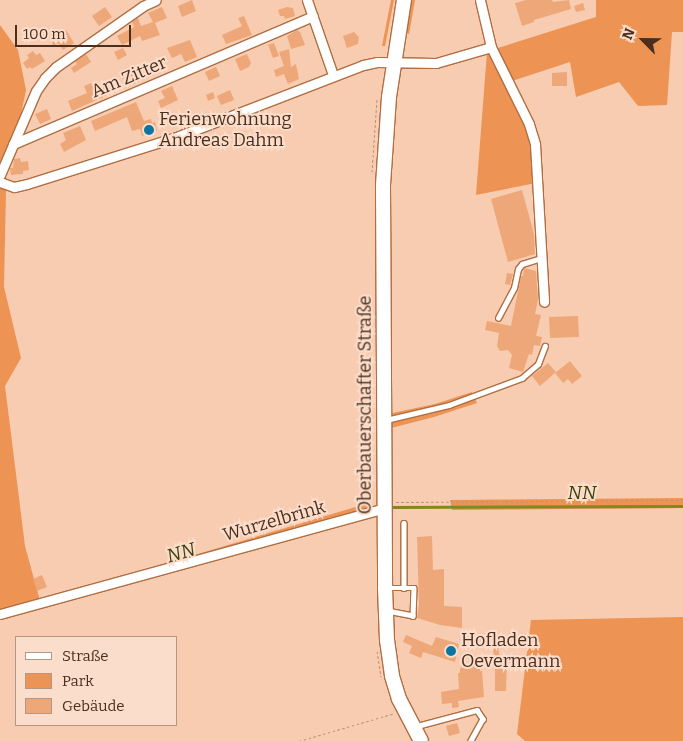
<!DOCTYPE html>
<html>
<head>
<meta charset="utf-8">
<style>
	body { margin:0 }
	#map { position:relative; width:683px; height:741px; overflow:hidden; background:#f8ccb1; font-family:Bitter,serif }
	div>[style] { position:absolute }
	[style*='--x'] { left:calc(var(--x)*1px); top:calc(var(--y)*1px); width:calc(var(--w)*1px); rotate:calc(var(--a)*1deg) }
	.green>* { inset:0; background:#ed9354 }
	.stream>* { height:2.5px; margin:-1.25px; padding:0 1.25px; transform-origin:1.25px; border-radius:1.25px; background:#808822 }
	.building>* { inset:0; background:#eea779 }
	.path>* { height:1px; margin-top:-0.5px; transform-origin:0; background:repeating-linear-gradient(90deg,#b8927a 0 2.5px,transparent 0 5px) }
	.roads { filter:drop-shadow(1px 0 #b06e42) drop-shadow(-1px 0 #b06e42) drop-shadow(0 1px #b06e42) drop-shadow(0 -1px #b06e42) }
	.lane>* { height:4.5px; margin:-2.25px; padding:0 2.25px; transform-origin:2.25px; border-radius:2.25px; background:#fff }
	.street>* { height:9px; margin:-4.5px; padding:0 4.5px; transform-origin:4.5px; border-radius:4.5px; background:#fff }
	.secondary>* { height:14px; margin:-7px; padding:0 7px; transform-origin:7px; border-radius:7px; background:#fff }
	.dots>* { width:14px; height:14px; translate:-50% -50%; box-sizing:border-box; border:2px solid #fbddcb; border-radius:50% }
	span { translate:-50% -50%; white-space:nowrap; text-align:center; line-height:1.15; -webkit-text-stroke:4px #fbddcb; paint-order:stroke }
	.street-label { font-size:18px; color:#4b2f1c }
	.poi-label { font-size:18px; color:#4b2f1c }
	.left { translate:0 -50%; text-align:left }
	.water-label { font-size:19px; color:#3d410c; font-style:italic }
	.legend { position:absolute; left:15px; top:636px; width:162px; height:90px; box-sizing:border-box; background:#fbddcb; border:1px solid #b59785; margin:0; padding:6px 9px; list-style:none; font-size:15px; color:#4b2f1c }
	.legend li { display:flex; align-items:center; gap:10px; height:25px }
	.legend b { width:25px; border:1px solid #b59785 }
	.north { position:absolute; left:618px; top:15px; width:50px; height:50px; -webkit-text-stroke:4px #fbddcb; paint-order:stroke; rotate:293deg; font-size:14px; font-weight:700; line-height:20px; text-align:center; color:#4b2f1c }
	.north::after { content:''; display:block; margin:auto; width:18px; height:22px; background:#4b2f1c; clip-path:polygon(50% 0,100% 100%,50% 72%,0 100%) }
	.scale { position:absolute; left:15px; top:25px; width:116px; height:22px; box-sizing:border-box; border:2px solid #4b2f1c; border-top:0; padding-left:6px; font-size:15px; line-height:18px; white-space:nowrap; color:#4b2f1c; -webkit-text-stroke:4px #fbddcb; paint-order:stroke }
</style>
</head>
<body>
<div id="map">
	<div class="green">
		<i style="clip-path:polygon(391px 0,394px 0,385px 46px,382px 46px)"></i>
		<i style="clip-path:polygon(410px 0,415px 0,409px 34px,403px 32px)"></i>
		<i style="clip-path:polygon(596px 0,683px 0,683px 32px,672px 32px,667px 105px,638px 106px,619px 82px,576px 97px,570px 62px,512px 81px,498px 48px,596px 17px)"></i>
		<i style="clip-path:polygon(0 25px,18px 50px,26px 90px,20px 119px,0 166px,6px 191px,4px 287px,21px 358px,5px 386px,25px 546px,40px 601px,369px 503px,372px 516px,0 620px)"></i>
		<i style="clip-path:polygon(487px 52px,495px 62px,530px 132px,536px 183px,476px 195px)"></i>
		<i style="clip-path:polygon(472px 392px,477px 403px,434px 417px,391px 428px,392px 413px,435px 404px)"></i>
		<i style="clip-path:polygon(683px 498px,683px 508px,452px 510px,450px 500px)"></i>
		<i style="clip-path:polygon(683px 617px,683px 741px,525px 741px,517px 734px,531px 620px)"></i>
	</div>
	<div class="stream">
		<i style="--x:390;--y:507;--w:293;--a:-0.2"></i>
	</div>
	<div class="building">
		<i style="clip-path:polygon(192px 0,196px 11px,182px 17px,178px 6px)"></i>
		<i style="clip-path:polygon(526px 0,552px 0,553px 2px,569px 0,571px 9px,534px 20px,534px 22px,522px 26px,515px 3px)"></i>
		<i style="clip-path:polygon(583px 3px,585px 10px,576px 12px,574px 6px)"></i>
		<i style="clip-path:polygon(105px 7px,112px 17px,99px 26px,92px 16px)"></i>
		<i style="clip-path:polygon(162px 7px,167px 18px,155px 23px,160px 35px,142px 41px,140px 36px,122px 45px,117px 36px,134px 27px,132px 21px,138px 18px,141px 26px,153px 22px,148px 13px)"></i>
		<i style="clip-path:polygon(287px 7px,293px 8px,295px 16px,285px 19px,284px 16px,280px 16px,278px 10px)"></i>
		<i style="clip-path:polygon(244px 16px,252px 35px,226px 44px,222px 35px,242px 26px,238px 18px)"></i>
		<i style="clip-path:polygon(66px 30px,74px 43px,63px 50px,58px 43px,54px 46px,50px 41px)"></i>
		<i style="clip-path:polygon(297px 30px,300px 32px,305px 45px,291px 49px,287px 36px)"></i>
		<i style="clip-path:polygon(354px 32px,359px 37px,358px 44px,347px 48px,343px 36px)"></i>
		<i style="clip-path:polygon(190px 40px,197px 57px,185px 62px,181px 54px,172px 58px,167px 48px)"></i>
		<i style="clip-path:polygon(274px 43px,279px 56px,273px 58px,268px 45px)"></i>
		<i style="clip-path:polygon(123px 48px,127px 55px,118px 60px,114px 52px)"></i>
		<i style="clip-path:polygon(289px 49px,291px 67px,296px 64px,299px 79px,288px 84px,284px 74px,276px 77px,274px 70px,284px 66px,279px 52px)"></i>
		<i style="clip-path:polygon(33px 51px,36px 55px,40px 53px,45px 61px,32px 69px,30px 67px,27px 69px,23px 63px,29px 58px,27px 55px)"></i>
		<i style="clip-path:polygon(86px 54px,91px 62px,74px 73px,71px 68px,77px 64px,75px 61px)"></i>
		<i style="clip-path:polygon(247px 54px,251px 63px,249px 67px,240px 71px,235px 59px)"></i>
		<i style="clip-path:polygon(216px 67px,220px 76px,209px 81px,205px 72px)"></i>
		<i style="clip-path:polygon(126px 69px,128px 75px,138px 70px,142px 80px,132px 85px,128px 77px,122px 79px,119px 72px)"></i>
		<i style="clip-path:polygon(567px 72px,567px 86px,552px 86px,552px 73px)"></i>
		<i style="clip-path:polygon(91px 83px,94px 89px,107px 84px,110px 94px,72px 111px,68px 101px,87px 93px,84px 86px)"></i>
		<i style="clip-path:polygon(172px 86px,178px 100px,161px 108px,158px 101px,165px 98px,161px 91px)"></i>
		<i style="clip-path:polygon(230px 90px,234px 100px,221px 105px,217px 96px)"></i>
		<i style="clip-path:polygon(213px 92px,215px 98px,208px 101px,206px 95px)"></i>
		<i style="clip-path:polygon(136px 102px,144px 121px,151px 119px,152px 123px,155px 122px,157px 131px,142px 136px,140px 129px,132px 131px,127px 117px,95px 131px,91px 121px)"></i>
		<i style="clip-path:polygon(47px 109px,51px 119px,40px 124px,35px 114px)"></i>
		<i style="clip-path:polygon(80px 126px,86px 140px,64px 152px,60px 144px,66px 140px,63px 133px)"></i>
		<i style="clip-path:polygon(20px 158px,21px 162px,28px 161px,29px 170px,23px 171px,23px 174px,11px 175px,10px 168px,13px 168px,14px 159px)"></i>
		<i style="clip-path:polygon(522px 190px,534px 234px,535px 254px,508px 262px,491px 199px)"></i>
		<i style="clip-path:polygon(524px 268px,536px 271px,538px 300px,535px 314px,541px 315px,536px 336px,542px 337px,540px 346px,534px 345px,532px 355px,529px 354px,523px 372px,509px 368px,512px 355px,508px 350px,500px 351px,497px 346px,499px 333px,485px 330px,487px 321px,511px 326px,521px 276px,523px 276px)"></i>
		<i style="clip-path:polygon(507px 273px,513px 274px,510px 285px,505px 284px)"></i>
		<i style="clip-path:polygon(578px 316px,579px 337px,550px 338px,549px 317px)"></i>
		<i style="clip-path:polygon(570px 361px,582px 376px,572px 384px,568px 379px,563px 383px,555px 373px)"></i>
		<i style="clip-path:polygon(548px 363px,556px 372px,540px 386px,532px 376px)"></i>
		<i style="clip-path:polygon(432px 536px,433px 570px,444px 569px,444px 606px,462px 607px,462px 628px,440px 625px,417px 618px,419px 604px,417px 537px)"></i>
		<i style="clip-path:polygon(42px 575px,47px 587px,37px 591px,33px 579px)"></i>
		<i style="clip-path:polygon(406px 635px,432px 646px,436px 637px,459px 644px,455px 662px,423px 652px,421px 658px,409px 653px,412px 646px,403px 642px)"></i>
		<i style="clip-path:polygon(492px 646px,498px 646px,500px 659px,507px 659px,506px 691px,495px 691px,495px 660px)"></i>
		<i style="clip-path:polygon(480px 666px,480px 671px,482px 671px,484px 697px,458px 701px,459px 707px,452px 708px,452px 703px,442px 704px,441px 692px,459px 689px,458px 673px,460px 673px,460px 668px)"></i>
		<i style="clip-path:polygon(457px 723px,460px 733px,449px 736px,446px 726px)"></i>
	</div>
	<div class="path">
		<i style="--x:372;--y:172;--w:73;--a:-86.1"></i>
		<i style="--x:396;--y:502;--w:287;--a:-0.4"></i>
		<i style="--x:377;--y:651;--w:26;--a:81"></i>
		<i style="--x:299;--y:741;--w:100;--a:-16.3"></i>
	</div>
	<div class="roads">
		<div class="lane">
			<i style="--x:498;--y:318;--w:34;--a:-62"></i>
			<i style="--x:514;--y:288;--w:19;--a:-78"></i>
			<i style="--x:518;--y:269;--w:6;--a:-51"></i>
			<i style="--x:522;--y:264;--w:21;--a:-17"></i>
			<i style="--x:386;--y:420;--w:65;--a:-13.4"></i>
			<i style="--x:449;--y:405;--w:78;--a:-20.3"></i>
			<i style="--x:522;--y:378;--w:21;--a:-41"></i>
			<i style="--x:538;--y:364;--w:19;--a:-69"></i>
			<i style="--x:404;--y:523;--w:65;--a:90"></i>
			<i style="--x:386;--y:588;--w:28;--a:0"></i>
			<i style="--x:414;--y:588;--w:28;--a:92"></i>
			<i style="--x:413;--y:616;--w:26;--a:-169"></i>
			<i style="--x:417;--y:726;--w:62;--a:-14.9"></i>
			<i style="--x:477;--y:710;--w:11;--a:56"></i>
			<i style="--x:483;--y:719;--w:25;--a:119"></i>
		</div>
		<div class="street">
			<i style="--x:307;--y:0;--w:79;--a:70.9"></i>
			<i style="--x:480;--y:0;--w:48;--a:76.8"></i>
			<i style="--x:491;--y:47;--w:86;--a:63.7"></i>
			<i style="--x:529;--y:124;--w:21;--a:73"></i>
			<i style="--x:535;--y:144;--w:158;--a:86.7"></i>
			<i style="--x:13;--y:144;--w:326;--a:-23.1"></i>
			<i style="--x:0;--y:175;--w:91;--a:-66.8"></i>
			<i style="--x:36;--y:91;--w:16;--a:-55"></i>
			<i style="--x:45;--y:78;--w:16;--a:-45"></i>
			<i style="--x:56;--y:67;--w:106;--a:-35"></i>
			<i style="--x:143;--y:6;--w:14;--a:-25"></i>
			<i style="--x:0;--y:182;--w:15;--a:20"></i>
			<i style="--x:14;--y:187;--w:13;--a:-13"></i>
			<i style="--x:27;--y:184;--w:159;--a:-17.5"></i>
			<i style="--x:179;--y:136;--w:197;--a:-21.1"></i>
			<i style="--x:363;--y:65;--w:14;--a:-12"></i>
			<i style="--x:377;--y:62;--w:59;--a:1"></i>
			<i style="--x:436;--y:63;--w:57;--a:-16.2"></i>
			<i style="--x:0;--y:614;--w:398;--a:-15.4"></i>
		</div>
		<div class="secondary">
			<i style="--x:404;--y:0;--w:98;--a:98.8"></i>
			<i style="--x:389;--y:97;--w:89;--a:93.9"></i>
			<i style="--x:383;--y:186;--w:402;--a:89.7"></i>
			<i style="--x:385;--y:588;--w:52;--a:87.8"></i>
			<i style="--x:387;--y:640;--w:36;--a:82"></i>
			<i style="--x:392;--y:676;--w:24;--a:73"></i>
			<i style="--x:399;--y:699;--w:47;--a:62.4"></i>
		</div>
	</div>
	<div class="dots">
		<i style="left:149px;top:130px;background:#0975a0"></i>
		<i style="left:451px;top:651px;background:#0975a0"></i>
	</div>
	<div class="street-label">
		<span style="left:129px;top:77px;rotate:-23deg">Am Zitter</span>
		<span style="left:365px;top:405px;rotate:-90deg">Oberbauerschafter Straße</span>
		<span style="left:274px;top:521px;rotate:-16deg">Wurzelbrink</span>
	</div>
	<div class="poi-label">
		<span class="left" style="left:159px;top:130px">Ferienwohnung<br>Andreas Dahm</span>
		<span class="left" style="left:461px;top:651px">Hofladen<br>Oevermann</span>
	</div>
	<div class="water-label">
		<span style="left:582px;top:493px">NN</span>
		<span style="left:181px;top:553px;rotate:-16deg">NN</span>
	</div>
	<ul class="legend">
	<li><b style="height:6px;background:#fff"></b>Straße</li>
	<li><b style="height:14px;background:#ed9354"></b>Park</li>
	<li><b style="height:14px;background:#eea779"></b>Gebäude</li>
	</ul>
	<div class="north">N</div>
	<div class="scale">100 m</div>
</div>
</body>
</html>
